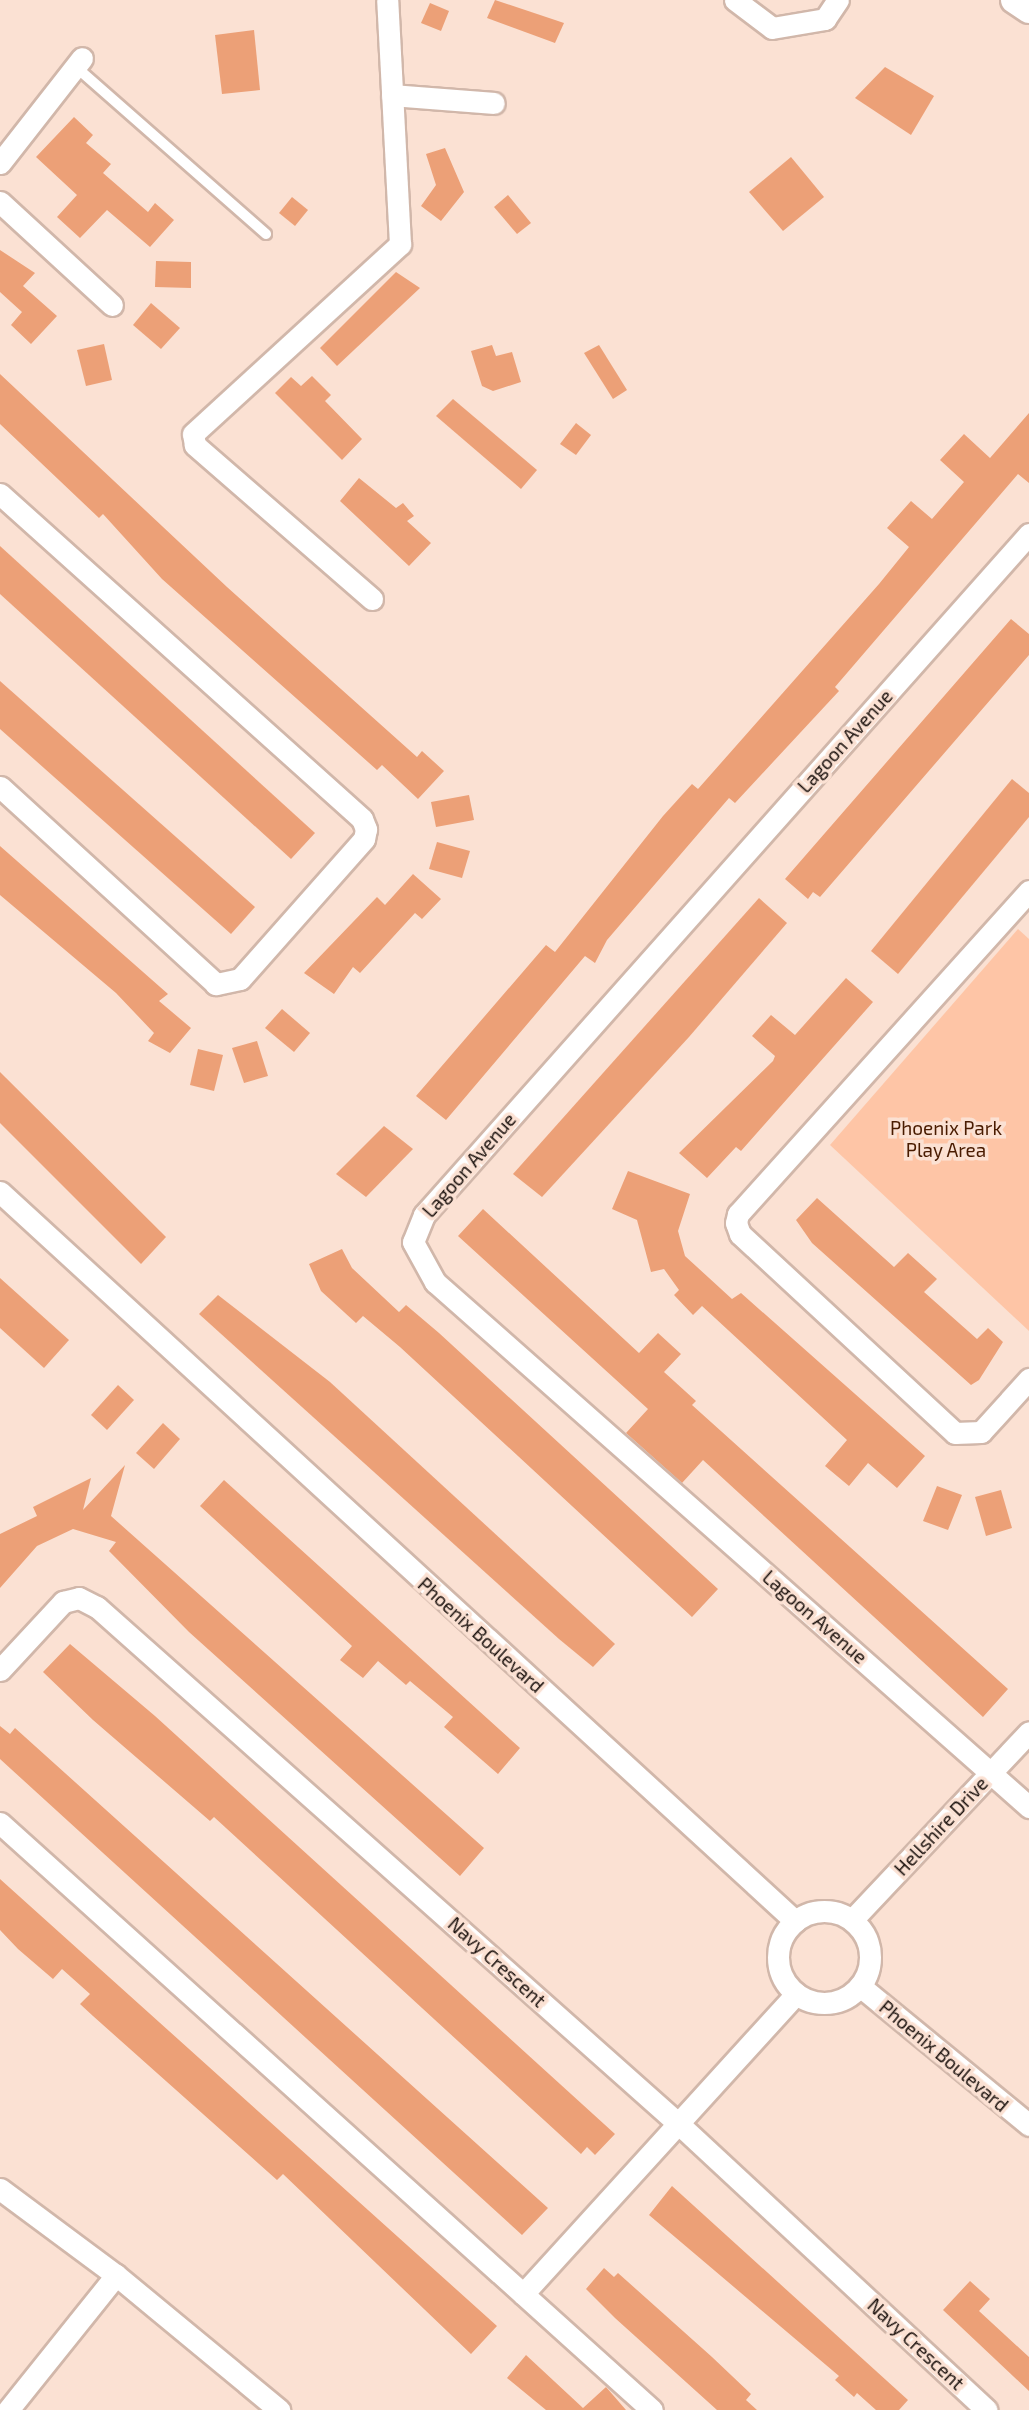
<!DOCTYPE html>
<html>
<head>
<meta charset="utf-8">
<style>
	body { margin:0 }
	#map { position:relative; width:1029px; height:2410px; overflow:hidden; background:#fbe1d3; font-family:"Exo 2",sans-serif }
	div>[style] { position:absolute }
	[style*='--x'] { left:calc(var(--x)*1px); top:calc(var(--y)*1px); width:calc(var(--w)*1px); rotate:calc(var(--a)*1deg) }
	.green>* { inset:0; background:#fec5a6 }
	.building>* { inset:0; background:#eca077 }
	.roads { filter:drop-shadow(2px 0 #d1b7aa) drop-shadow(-2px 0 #d1b7aa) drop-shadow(0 2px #d1b7aa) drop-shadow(0 -2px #d1b7aa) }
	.service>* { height:10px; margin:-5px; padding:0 5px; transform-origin:5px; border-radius:5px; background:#fff }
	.minor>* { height:21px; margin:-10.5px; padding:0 10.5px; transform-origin:10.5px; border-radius:10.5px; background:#fff }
	.minor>.ring { margin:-10.5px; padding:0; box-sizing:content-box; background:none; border:21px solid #fff; border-radius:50% }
	.tertiary>* { height:26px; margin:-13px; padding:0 13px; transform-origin:13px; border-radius:13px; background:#fff }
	span { translate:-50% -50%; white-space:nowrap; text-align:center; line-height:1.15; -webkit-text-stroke:7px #fbe1d3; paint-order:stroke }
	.street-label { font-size:19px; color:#180f0b }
	.park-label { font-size:19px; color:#491b00 }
</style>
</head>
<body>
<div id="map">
	<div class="green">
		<i style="clip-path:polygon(1018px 929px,1029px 939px,1029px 1331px,830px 1145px)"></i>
	</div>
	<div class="building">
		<i style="clip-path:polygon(495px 0,564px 23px,555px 43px,487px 18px)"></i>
		<i style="clip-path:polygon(430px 3px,449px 11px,441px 31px,421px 23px)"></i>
		<i style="clip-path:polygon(254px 30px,260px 90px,222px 94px,215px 35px)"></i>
		<i style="clip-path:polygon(885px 67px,934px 96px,911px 135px,855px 98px)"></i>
		<i style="clip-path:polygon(74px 117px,93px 135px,86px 143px,111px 164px,103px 173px,148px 212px,155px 203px,174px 220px,150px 247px,107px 210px,80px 238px,57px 217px,77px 195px,36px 157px)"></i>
		<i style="clip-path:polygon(445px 148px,464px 192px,441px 221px,421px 206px,436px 185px,426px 154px)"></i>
		<i style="clip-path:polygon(791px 157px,824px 197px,783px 231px,749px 192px)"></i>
		<i style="clip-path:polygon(508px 195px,531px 223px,517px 234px,494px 207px)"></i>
		<i style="clip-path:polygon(292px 197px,308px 210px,295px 226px,279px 213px)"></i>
		<i style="clip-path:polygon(0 250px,35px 273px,23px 286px,57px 316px,31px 344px,11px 325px,22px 312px,0 292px)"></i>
		<i style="clip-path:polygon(156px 261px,191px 262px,191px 288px,155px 287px)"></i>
		<i style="clip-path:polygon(396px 272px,420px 288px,337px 366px,320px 348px)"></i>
		<i style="clip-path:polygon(151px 303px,180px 328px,161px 349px,133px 325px)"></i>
		<i style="clip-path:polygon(104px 344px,112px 380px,86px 386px,77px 350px)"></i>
		<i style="clip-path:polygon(492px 345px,496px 356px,512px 352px,521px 382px,493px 391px,482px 386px,471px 351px)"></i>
		<i style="clip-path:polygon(599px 345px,627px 390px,613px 399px,584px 353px)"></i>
		<i style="clip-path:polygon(0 374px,227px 587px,417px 757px,422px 751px,444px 771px,418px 799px,382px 765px,377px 770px,162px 579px,103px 514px,99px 518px,0 424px)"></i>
		<i style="clip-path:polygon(312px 376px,331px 395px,325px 401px,362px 439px,342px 460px,275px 393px,291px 377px,301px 386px)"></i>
		<i style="clip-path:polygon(453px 399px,537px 470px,521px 489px,436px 416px)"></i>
		<i style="clip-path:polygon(1029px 413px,1029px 483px,1018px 474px,835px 687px,839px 691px,735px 803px,729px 798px,607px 940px,595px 963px,585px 956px,446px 1120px,416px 1096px,546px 945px,555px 952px,663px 816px,692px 784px,698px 789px,879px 584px,909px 547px,887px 528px,911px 501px,932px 519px,964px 482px,940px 460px,964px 434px,990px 458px)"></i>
		<i style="clip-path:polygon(576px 423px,591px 435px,576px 455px,560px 444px)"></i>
		<i style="clip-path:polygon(359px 478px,396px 508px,403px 503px,414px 516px,407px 521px,431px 543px,409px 566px,340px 501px)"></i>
		<i style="clip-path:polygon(0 546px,315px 833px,291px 859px,0 594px)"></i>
		<i style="clip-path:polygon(1011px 619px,1029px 634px,1029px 655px,820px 897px,813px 892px,808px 899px,785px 879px)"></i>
		<i style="clip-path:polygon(0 681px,255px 907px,231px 934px,0 729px)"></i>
		<i style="clip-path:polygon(1012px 779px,1029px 793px,1029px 817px,898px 974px,871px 951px)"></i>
		<i style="clip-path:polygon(469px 795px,474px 820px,436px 827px,431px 802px)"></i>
		<i style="clip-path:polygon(437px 842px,470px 851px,462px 878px,429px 869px)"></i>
		<i style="clip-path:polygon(0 846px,168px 994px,159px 1001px,191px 1028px,170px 1053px,148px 1041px,154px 1033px,116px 993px,0 895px)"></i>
		<i style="clip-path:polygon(413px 874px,441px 899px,422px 919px,415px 913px,360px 973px,353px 967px,334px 994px,304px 973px,377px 897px,385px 905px)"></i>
		<i style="clip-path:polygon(759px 898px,787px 923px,689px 1037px,542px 1197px,513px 1174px)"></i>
		<i style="clip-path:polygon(846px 978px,873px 1002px,741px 1151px,736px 1147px,707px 1178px,679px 1153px,773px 1061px,775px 1056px,752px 1036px,771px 1015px,795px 1035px)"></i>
		<i style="clip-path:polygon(282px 1009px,310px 1033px,294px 1052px,265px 1028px)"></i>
		<i style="clip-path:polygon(257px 1041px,268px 1076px,244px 1083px,232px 1048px)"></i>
		<i style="clip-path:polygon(198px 1049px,223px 1055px,214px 1091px,190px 1085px)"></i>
		<i style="clip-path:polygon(0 1072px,166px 1237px,141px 1264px,0 1123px)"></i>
		<i style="clip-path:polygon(384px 1126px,413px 1149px,366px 1197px,336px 1174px)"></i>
		<i style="clip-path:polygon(628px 1171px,690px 1194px,678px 1231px,685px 1256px,732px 1299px,741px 1293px,925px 1456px,897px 1488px,868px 1463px,849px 1486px,825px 1466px,847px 1440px,702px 1306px,693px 1315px,674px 1295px,679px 1290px,664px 1269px,651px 1272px,637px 1220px,612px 1209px)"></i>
		<i style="clip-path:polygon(817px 1198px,894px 1267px,908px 1253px,937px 1279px,924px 1292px,977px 1339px,988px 1328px,1003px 1342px,979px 1380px,971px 1385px,812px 1243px,796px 1220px)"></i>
		<i style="clip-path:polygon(483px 1209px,639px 1353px,658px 1333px,681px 1354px,664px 1372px,696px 1401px,692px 1405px,1008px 1689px,983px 1717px,703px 1460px,682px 1483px,626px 1433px,648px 1409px,458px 1236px)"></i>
		<i style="clip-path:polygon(342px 1249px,352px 1268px,399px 1312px,406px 1305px,439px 1333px,718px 1589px,692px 1617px,400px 1347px,363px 1316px,356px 1323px,321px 1291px,309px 1264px)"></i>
		<i style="clip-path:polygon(0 1278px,69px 1340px,44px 1368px,0 1328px)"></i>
		<i style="clip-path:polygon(218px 1295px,330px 1382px,615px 1644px,593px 1667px,559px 1639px,199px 1314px)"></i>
		<i style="clip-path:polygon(118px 1385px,134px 1400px,107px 1430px,91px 1415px)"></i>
		<i style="clip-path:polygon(163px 1423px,180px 1439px,154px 1469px,136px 1453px)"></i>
		<i style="clip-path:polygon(125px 1465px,111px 1516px,484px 1848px,460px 1876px,189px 1632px,109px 1551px,116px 1542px,73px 1529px,37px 1546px,0 1588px,0 1534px,37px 1516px,33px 1507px,91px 1478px,83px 1510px)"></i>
		<i style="clip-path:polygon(224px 1480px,520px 1748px,498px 1774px,444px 1727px,453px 1717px,410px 1681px,406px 1685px,378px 1661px,363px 1678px,340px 1660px,352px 1646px,200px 1506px)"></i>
		<i style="clip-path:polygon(937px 1486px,962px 1495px,948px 1530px,923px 1521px)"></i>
		<i style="clip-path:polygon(1001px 1490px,1012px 1528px,986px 1536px,975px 1497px)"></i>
		<i style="clip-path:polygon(70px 1644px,155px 1716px,615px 2134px,595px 2155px,587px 2147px,581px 2154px,214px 1817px,210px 1821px,93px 1720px,43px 1672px)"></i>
		<i style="clip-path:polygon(0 1726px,10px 1734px,15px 1728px,548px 2208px,522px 2235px,0 1759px)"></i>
		<i style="clip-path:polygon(0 1879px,497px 2326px,471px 2354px,283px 2174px,277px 2180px,93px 2016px,80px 2004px,90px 1994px,62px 1969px,53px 1979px,18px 1949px,0 1930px)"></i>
		<i style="clip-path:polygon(672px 2186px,908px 2400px,899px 2410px,876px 2410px,857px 2393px,854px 2397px,835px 2380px,839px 2376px,649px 2215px)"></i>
		<i style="clip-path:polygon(604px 2268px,614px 2277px,618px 2273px,712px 2357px,751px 2394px,746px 2400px,757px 2410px,717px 2410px,615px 2318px,586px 2289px)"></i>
		<i style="clip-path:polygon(970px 2281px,990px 2299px,979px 2311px,1029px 2357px,1029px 2391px,943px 2310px)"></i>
		<i style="clip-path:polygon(526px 2355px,583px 2408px,606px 2387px,626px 2410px,546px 2410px,507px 2378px)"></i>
	</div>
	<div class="roads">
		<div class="service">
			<i style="--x:76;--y:67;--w:253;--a:41.3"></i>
		</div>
		<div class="minor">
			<i style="--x:735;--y:0;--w:46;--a:37.1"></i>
			<i style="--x:772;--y:28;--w:54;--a:-9.6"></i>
			<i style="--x:825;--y:19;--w:23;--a:-56"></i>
			<i style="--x:392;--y:95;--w:102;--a:4.5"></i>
			<i style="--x:0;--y:163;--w:133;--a:-52"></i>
			<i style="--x:0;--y:202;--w:152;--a:42.6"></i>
			<i style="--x:0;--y:494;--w:486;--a:41.9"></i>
			<i style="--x:362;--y:819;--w:11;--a:68"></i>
			<i style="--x:366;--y:829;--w:10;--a:101"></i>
			<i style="--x:364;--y:839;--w:187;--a:131.5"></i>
			<i style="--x:240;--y:979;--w:25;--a:168"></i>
			<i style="--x:216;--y:984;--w:292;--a:-137.6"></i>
			<i style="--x:1029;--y:534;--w:911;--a:131.62"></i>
			<i style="--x:424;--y:1215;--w:29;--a:112"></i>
			<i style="--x:413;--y:1242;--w:46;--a:61.2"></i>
			<i style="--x:435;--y:1282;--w:793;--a:41.47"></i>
			<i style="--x:372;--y:599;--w:235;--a:-139"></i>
			<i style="--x:195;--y:445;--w:11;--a:-100"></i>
			<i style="--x:193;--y:434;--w:281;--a:-42.5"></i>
			<i style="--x:400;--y:244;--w:244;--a:-93"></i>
			<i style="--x:1029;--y:891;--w:435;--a:132"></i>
			<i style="--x:738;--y:1214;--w:9;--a:103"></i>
			<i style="--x:736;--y:1223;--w:12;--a:70"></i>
			<i style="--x:740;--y:1234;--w:293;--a:42.8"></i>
			<i style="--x:955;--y:1433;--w:26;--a:-2"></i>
			<i style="--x:981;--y:1432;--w:72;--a:-47.8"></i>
			<i style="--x:0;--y:1192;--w:1079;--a:42.52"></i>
			<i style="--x:0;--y:1670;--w:93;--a:-47.2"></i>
			<i style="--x:63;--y:1602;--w:16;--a:-14"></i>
			<i style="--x:79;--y:1598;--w:20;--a:27"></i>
			<i style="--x:97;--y:1607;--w:781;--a:41.63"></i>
			<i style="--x:681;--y:2126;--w:417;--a:42.9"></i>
			<i style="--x:0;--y:1823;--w:877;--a:42"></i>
			<i class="ring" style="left:778px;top:1911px;width:71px;height:71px"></i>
			<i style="--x:852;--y:1920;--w:258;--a:-46.7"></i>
			<i style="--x:860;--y:1986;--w:219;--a:39.4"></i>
			<i style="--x:0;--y:2189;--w:144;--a:36.6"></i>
			<i style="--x:116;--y:2275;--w:212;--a:39.6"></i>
			<i style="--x:523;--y:2294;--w:406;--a:-47.7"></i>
			<i style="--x:8;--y:2410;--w:173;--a:-51.3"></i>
		</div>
		<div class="tertiary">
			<i style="--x:1014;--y:0;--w:18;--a:34"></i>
		</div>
	</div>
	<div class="street-label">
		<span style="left:845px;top:741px;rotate:-48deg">Lagoon Avenue</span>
		<span style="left:469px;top:1165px;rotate:-49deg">Lagoon Avenue</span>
		<span style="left:815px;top:1617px;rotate:41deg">Lagoon Avenue</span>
		<span style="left:481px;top:1635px;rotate:42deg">Phoenix Boulevard</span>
		<span style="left:941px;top:1826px;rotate:-47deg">Hellshire Drive</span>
		<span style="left:497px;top:1962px;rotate:42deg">Navy Crescent</span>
		<span style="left:944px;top:2056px;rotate:40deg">Phoenix Boulevard</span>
		<span style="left:916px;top:2344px;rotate:43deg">Navy Crescent</span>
	</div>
	<div class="park-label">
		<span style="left:946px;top:1139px">Phoenix Park<br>Play Area</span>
	</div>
</div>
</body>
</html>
